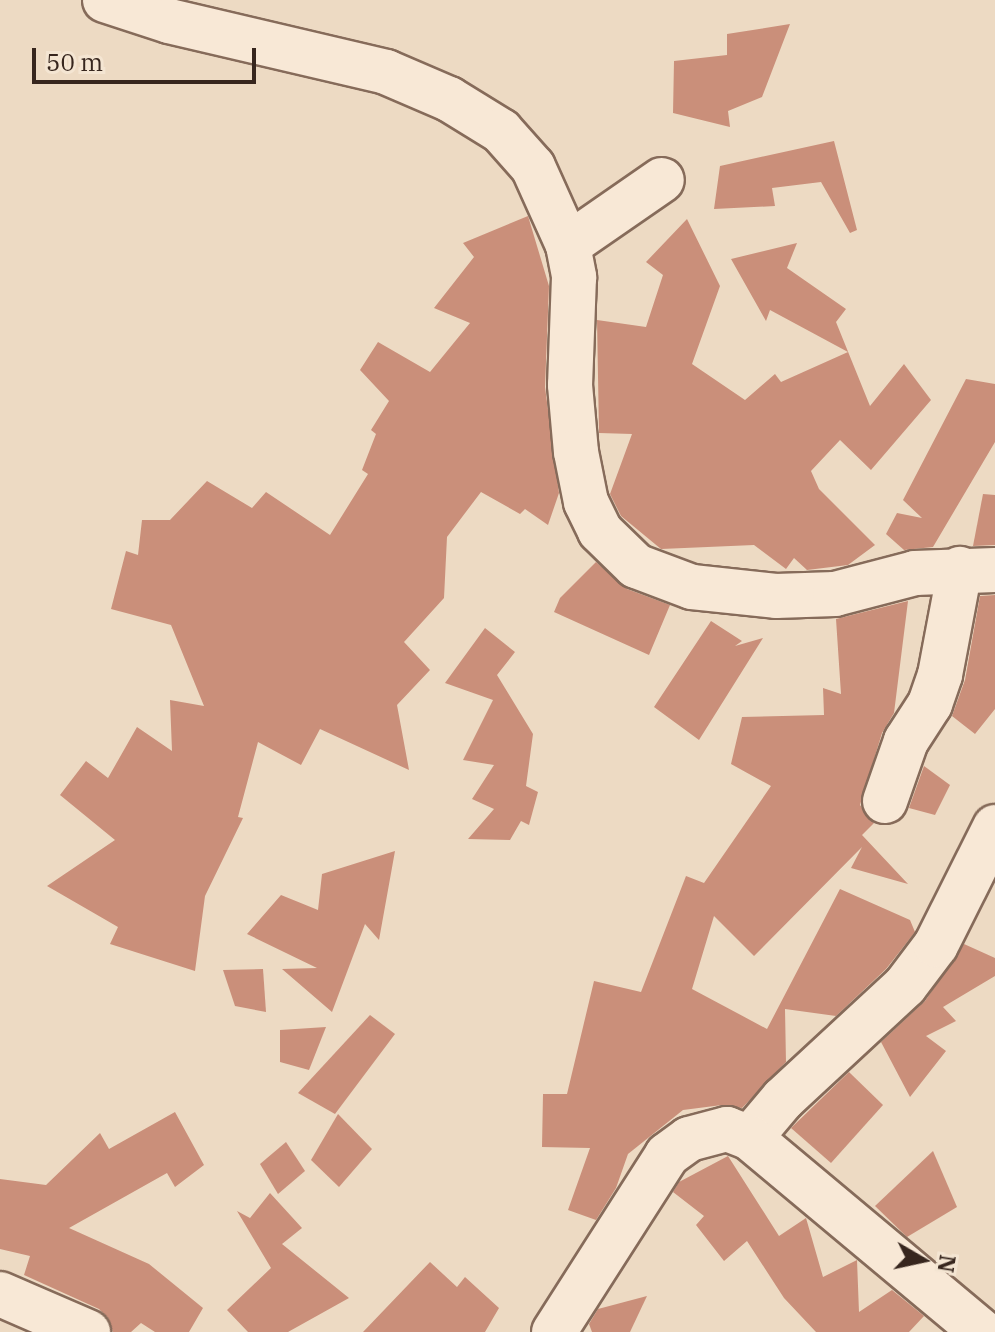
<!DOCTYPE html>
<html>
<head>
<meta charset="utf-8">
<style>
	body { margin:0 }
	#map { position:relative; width:995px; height:1332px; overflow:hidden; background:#eddac3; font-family:"IBM Plex Serif",serif }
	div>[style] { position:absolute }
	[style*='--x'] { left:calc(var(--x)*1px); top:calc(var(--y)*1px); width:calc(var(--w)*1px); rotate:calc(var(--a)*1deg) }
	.building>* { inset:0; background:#ca8f7a }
	.roads { filter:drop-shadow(2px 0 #866b5a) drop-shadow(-2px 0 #866b5a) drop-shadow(0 2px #866b5a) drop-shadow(0 -2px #866b5a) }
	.minor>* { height:44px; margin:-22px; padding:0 22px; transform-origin:22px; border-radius:22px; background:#f8e8d6 }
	span { translate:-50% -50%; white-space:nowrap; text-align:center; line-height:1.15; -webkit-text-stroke:6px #f4e5d2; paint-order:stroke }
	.north { position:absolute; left:883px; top:1220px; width:80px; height:80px; -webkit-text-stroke:6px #f4e5d2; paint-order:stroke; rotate:99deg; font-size:22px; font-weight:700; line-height:32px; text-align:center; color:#37261e }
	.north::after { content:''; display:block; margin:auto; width:28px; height:36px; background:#37261e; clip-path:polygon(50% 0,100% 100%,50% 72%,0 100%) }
	.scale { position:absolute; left:32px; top:48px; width:224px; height:36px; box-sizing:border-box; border:4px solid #37261e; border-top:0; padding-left:10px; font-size:24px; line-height:28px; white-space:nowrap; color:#37261e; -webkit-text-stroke:6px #f4e5d2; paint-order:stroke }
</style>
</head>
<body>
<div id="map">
	<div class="building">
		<i style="clip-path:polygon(790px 24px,762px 97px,728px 111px,730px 127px,673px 113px,674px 61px,727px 55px,727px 34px)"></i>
		<i style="clip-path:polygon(834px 141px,857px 230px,850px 233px,821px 182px,772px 188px,775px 206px,714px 209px,720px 166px)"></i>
		<i style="clip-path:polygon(528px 216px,549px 286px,545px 387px,559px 493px,548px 525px,525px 509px,520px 514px,481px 492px,447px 537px,444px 598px,404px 642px,430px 670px,397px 705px,409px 770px,320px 729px,301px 765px,258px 742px,238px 817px,243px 818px,205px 896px,195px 971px,110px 944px,118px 927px,47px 886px,115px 840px,60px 795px,86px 761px,108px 778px,137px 727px,172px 751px,170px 700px,204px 706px,171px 625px,111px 609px,126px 551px,138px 555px,142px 520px,170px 520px,207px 481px,252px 508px,266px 492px,330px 535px,368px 474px,362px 470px,376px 434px,371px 430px,389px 401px,360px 370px,378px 342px,430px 372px,470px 323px,434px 308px,474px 257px,463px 243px)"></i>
		<i style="clip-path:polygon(687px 219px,720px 286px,692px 364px,745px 400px,775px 374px,781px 382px,848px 352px,770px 310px,766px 321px,731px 259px,797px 243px,787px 268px,846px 309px,836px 322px,870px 406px,904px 364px,931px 400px,871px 470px,840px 440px,811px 471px,819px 489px,875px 545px,848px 565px,807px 570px,794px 558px,786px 569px,754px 545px,661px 549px,621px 516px,610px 494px,632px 434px,599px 433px,597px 320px,646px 327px,663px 275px,646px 262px)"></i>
		<i style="clip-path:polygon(966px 379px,995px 384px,995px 442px,933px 547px,904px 550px,886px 534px,897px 513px,922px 518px,903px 500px)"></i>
		<i style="clip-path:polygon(983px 494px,995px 495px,995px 545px,973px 546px)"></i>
		<i style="clip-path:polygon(596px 562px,627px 589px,670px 605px,649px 655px,554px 612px,560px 598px)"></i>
		<i style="clip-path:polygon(995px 595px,995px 709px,975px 734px,952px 716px,965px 680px,980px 596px)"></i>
		<i style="clip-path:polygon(908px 601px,894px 713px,882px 733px,860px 805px,874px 823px,862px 835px,908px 884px,851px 868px,862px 847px,754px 956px,714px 916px,692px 989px,767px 1029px,840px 889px,910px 920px,915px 932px,886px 969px,836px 1016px,785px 1009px,786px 1062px,742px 1108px,722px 1105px,683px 1110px,628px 1154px,616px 1188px,596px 1220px,568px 1210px,590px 1148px,542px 1147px,543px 1094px,567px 1094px,594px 981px,641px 992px,686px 876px,704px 883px,771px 786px,731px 764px,742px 717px,824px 715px,823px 688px,841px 694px,836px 619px)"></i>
		<i style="clip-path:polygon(711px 621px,742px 641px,735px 646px,763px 638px,699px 740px,654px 707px)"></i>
		<i style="clip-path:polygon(485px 628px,515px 652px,497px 675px,533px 734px,526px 786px,538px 792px,529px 825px,521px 821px,510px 840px,468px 839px,494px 809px,472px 799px,494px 765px,463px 760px,493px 700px,445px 683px)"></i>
		<i style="clip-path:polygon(924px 766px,950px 785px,935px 815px,909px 808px)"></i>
		<i style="clip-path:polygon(395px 851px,379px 940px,365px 924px,332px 1012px,282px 969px,317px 968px,247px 934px,281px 895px,318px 910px,322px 874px)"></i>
		<i style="clip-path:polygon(964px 944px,995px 958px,995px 976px,943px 1007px,956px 1021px,926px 1036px,946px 1051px,910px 1097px,881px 1042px,925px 1001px)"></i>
		<i style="clip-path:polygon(263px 969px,266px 1012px,235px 1006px,223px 970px)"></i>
		<i style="clip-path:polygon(370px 1015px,395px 1034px,335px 1114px,298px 1093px)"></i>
		<i style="clip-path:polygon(326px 1027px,309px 1070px,280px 1062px,280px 1030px)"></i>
		<i style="clip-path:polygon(849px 1072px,883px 1105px,831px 1163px,791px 1128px)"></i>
		<i style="clip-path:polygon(175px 1112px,204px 1165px,175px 1187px,167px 1173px,69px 1228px,149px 1264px,203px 1308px,189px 1332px,155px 1332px,141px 1323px,131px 1332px,113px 1332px,108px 1318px,99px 1309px,24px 1275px,30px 1256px,0 1249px,0 1179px,46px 1185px,100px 1133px,109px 1149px)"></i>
		<i style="clip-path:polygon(338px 1114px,372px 1149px,339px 1187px,311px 1160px)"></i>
		<i style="clip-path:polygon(286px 1142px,305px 1171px,278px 1194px,260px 1164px)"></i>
		<i style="clip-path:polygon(933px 1151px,957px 1207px,907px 1237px,875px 1206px)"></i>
		<i style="clip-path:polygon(728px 1156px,779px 1236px,806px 1218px,823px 1277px,857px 1260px,859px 1312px,892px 1290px,924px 1316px,909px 1332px,816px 1332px,784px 1298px,747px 1241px,724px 1261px,696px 1225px,704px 1216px,673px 1192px,679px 1182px)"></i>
		<i style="clip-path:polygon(270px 1193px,302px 1228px,282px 1244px,349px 1298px,288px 1332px,248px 1332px,227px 1310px,271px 1268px,237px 1211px,250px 1218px)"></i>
		<i style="clip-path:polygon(430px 1262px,457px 1287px,465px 1277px,499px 1308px,485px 1332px,363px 1332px)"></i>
		<i style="clip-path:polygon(647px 1296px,630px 1332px,592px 1332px,589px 1324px,598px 1309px)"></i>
	</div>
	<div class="roads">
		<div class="minor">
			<i style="--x:105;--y:0;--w:67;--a:18.2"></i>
			<i style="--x:169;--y:21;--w:223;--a:13.2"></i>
			<i style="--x:386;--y:72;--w:69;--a:23.2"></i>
			<i style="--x:449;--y:99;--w:61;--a:31.6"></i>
			<i style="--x:501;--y:131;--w:48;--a:48.4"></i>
			<i style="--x:533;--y:167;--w:85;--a:65.8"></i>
			<i style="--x:568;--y:245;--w:33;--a:79"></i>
			<i style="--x:574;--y:277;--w:108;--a:92.1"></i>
			<i style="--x:570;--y:385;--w:67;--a:84.9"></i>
			<i style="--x:576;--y:452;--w:51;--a:78.7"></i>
			<i style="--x:586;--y:502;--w:32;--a:64"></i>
			<i style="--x:600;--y:531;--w:50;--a:44.2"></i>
			<i style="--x:636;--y:566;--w:60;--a:20.6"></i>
			<i style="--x:692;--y:587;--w:84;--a:6.1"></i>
			<i style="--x:776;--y:596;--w:59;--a:-1.9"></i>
			<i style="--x:835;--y:594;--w:83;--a:-14.7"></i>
			<i style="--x:915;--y:573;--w:80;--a:-2.1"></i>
			<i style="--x:568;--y:245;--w:114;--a:-34.7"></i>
			<i style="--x:885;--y:801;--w:64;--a:-70.7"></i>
			<i style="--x:906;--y:741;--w:44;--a:-57"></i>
			<i style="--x:930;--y:704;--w:31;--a:-71"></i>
			<i style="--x:940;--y:675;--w:108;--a:-79.3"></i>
			<i style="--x:750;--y:1138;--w:51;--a:-49.8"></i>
			<i style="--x:783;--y:1099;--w:166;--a:-42.8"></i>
			<i style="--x:905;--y:986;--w:51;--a:-52.9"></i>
			<i style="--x:936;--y:945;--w:132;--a:-63.4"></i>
			<i style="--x:0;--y:1294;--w:96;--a:23.4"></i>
			<i style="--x:554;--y:1332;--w:210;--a:-57.4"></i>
			<i style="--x:667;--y:1155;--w:27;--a:-36"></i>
			<i style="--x:689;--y:1139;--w:39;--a:-15"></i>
			<i style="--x:727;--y:1129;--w:25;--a:21"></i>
			<i style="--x:750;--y:1138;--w:302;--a:39.9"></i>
		</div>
	</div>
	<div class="north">N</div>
	<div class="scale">50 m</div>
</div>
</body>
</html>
